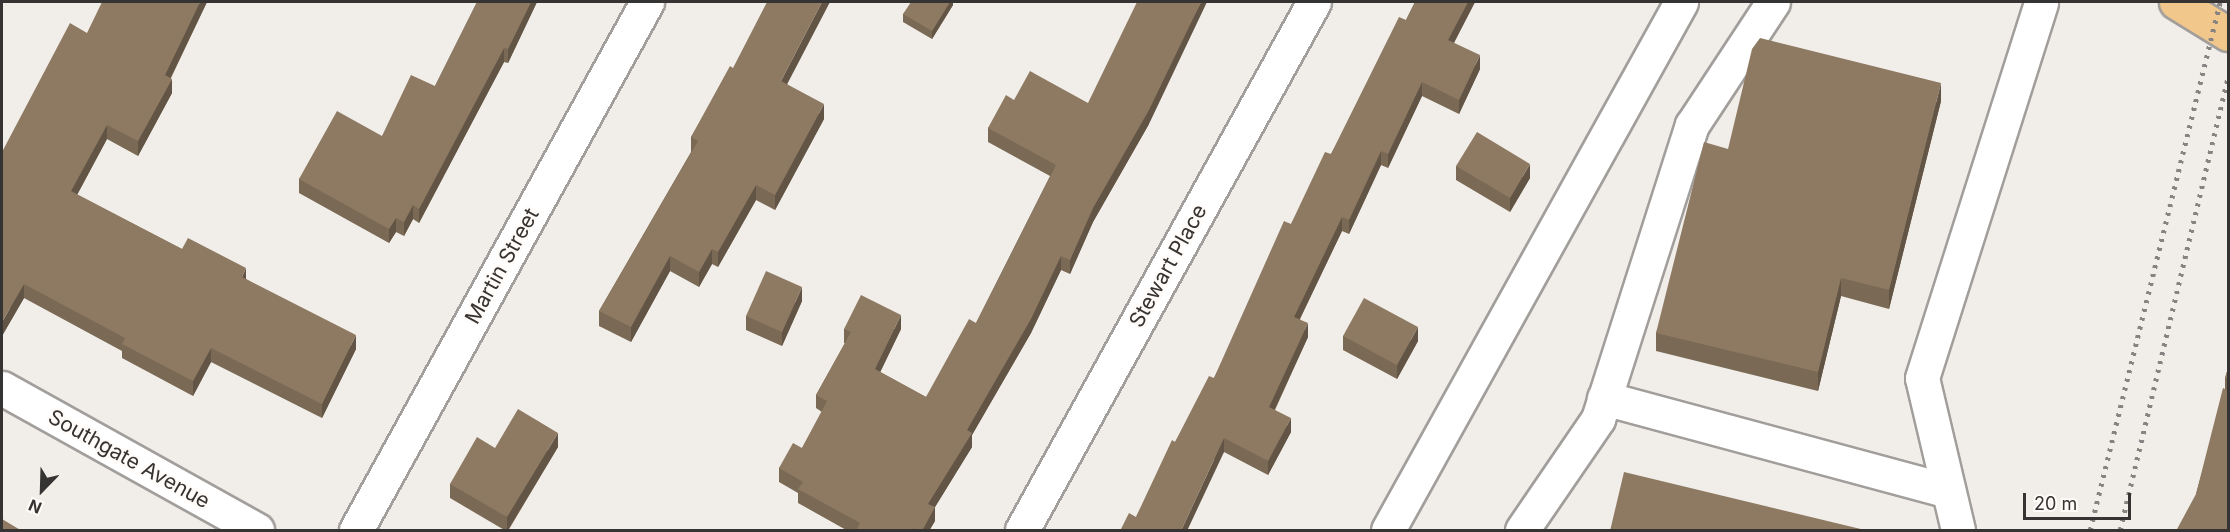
<!DOCTYPE html>
<html>
<head>
<meta charset="utf-8">
<style>
	body { margin:0 }
	#map { position:relative; width:2230px; height:532px; overflow:hidden; background:#f1eeea; font-family:Inter,sans-serif }
	div>[style] { position:absolute }
	[style*='--x'] { left:calc(var(--x)*1px); top:calc(var(--y)*1px); width:calc(var(--w)*1px); rotate:calc(var(--a)*1deg) }
	.roads { filter:drop-shadow(2px 0 #a19e9b) drop-shadow(-2px 0 #a19e9b) drop-shadow(0 2px #a19e9b) drop-shadow(0 -2px #a19e9b) }
	.minor>* { height:33px; margin:-16.5px; padding:0 16.5px; transform-origin:16.5px; border-radius:16.5px; background:#fff }
	.major>* { height:33px; margin:-16.5px; padding:0 16.5px; transform-origin:16.5px; border-radius:16.5px; background:#f1c78b }
	.rail>* { height:4.5px; margin-top:-2.25px; transform-origin:0; background:repeating-linear-gradient(90deg,#868482 0 3px,transparent 0 9px) }
	.wall>* { inset:0; background:#7a6954 }
	.shaded-wall>* { inset:0; background:#635545 }
	.building>* { inset:0; background:#8e7a62 }
	span { translate:-50% -50%; white-space:nowrap; text-align:center; line-height:1.15; -webkit-text-stroke:4.5px #fffbf8; paint-order:stroke }
	.street-label { font-size:21px; color:#353432 }
	.frame { position:absolute; inset:0; border:3px solid #353432; pointer-events:none }
	.north { position:absolute; left:12px; top:460px; width:60px; height:60px; -webkit-text-stroke:4px #fffbf8; paint-order:stroke; rotate:203deg; font-size:16px; font-weight:700; line-height:24px; text-align:center; color:#353432 }
	.north::after { content:''; display:block; margin:auto; width:21px; height:27px; background:#353432; clip-path:polygon(50% 0,100% 100%,50% 72%,0 100%) }
	.scale { position:absolute; left:2023px; top:493px; width:108px; height:27px; box-sizing:border-box; border:3px solid #353432; border-top:0; padding-left:8px; font-size:18px; line-height:21px; white-space:nowrap; color:#353432; -webkit-text-stroke:4px #fffbf8; paint-order:stroke }
</style>
</head>
<body>
<div id="map">
	<div class="roads">
		<div class="minor">
			<i style="--x:2;--y:388;--w:292;--a:29.1"></i>
			<i style="--x:1604;--y:398;--w:354;--a:15.1"></i>
			<i style="--x:356;--y:530;--w:603;--a:-61.14"></i>
			<i style="--x:1022;--y:530;--w:603;--a:-61.06"></i>
			<i style="--x:1388;--y:530;--w:604;--a:-60.97"></i>
			<i style="--x:1522;--y:530;--w:135;--a:-55.6"></i>
			<i style="--x:1598;--y:419;--w:309;--a:-72.3"></i>
			<i style="--x:1692;--y:125;--w:147;--a:-56.6"></i>
			<i style="--x:1958;--y:530;--w:156;--a:-103.3"></i>
			<i style="--x:1922;--y:378;--w:394;--a:-72.4"></i>
		</div>
		<div class="major">
			<i style="--x:2176;--y:2;--w:61;--a:31.6"></i>
		</div>
	</div>
	<div class="rail">
		<i style="--x:2090;--y:530;--w:544;--a:-76.17"></i>
		<i style="--x:2120;--y:530;--w:467;--a:-76.6"></i>
	</div>
	<div class="wall">
		<i style="clip-path:polygon(207px 2px,171px 78px,172px 93px,138px 156px,107px 139px,77px 195px,182px 249px,246px 279px,356px 349px,322px 418px,211px 362px,193px 396px,122px 358px,122px 351px,24px 298px,2px 336px,87px 33px)"></i>
		<i style="clip-path:polygon(477px 2px,537px 2px,508px 63px,504px 62px,419px 223px,413px 219px,404px 236px,396px 232px,389px 243px,299px 193px,299px 179px,382px 136px,435px 86px)"></i>
		<i style="clip-path:polygon(953px 2px,953px 5px,932px 39px,903px 22px,903px 14px)"></i>
		<i style="clip-path:polygon(1415px 2px,1475px 2px,1454px 43px,1480px 69px,1459px 114px,1422px 96px,1388px 168px,1381px 165px,1349px 234px,1342px 231px,1300px 319px,1308px 337px,1275px 410px,1291px 432px,1268px 475px,1224px 452px,1136px 517px,1175px 442px,1214px 378px,1291px 224px,1331px 154px,1406px 20px)"></i>
		<i style="clip-path:polygon(733px 68px,787px 84px,824px 119px,775px 210px,756px 200px,718px 267px,712px 264px,699px 287px,670px 271px,631px 342px,599px 326px,599px 311px,691px 152px,691px 137px)"></i>
		<i style="clip-path:polygon(1014px 100px,1088px 103px,1149px 124px,1093px 222px,1070px 274px,1061px 270px,1031px 333px,972px 435px,972px 447px,935px 507px,935px 521px,929px 531px,848px 531px,798px 503px,798px 493px,779px 482px,779px 468px,802px 448px,822px 412px,816px 408px,816px 395px,845px 343px,844px 343px,844px 329px,901px 329px,880px 372px,926px 397px,976px 323px,1050px 176px,988px 142px,988px 128px)"></i>
		<i style="clip-path:polygon(1941px 101px,1889px 309px,1841px 296px,1818px 391px,1656px 351px,1656px 333px,1728px 149px)"></i>
		<i style="clip-path:polygon(1456px 166px,1530px 178px,1510px 212px,1456px 180px)"></i>
		<i style="clip-path:polygon(802px 301px,782px 346px,746px 330px,746px 316px)"></i>
		<i style="clip-path:polygon(1343px 336px,1418px 341px,1397px 379px,1343px 350px)"></i>
		<i style="clip-path:polygon(2229px 365px,2229px 531px,2196px 494px,2225px 390px,2225px 378px)"></i>
		<i style="clip-path:polygon(558px 447px,508px 531px,506px 531px,450px 498px,450px 484px)"></i>
	</div>
	<div class="shaded-wall">
		<i style="clip-path:polygon(200px 2px,207px 2px,165px 89px,165px 75px)"></i>
		<i style="clip-path:polygon(531px 2px,537px 2px,508px 63px,508px 49px)"></i>
		<i style="clip-path:polygon(822px 2px,830px 2px,781px 96px,781px 81px)"></i>
		<i style="clip-path:polygon(950px 2px,953px 2px,953px 5px,932px 39px,932px 31px)"></i>
		<i style="clip-path:polygon(1201px 2px,1207px 2px,1149px 124px,1093px 222px,1070px 274px,1070px 260px,1093px 208px)"></i>
		<i style="clip-path:polygon(1468px 2px,1475px 2px,1448px 54px,1448px 40px)"></i>
		<i style="clip-path:polygon(504px 48px,504px 62px,419px 223px,419px 209px)"></i>
		<i style="clip-path:polygon(1480px 55px,1480px 69px,1459px 114px,1459px 100px)"></i>
		<i style="clip-path:polygon(172px 79px,172px 93px,138px 156px,138px 141px)"></i>
		<i style="clip-path:polygon(1422px 82px,1422px 96px,1388px 168px,1388px 154px)"></i>
		<i style="clip-path:polygon(1941px 83px,1941px 101px,1889px 309px,1889px 290px)"></i>
		<i style="clip-path:polygon(824px 104px,824px 119px,775px 210px,775px 195px)"></i>
		<i style="clip-path:polygon(107px 125px,107px 139px,71px 206px,71px 191px)"></i>
		<i style="clip-path:polygon(1381px 151px,1381px 165px,1349px 234px,1349px 220px)"></i>
		<i style="clip-path:polygon(1530px 164px,1530px 178px,1510px 212px,1510px 198px)"></i>
		<i style="clip-path:polygon(756px 185px,756px 200px,718px 267px,718px 252px)"></i>
		<i style="clip-path:polygon(413px 205px,413px 219px,404px 236px,404px 222px)"></i>
		<i style="clip-path:polygon(1342px 217px,1342px 231px,1294px 331px,1294px 317px)"></i>
		<i style="clip-path:polygon(396px 218px,396px 232px,389px 243px,389px 229px)"></i>
		<i style="clip-path:polygon(712px 249px,712px 264px,699px 287px,699px 272px)"></i>
		<i style="clip-path:polygon(670px 256px,670px 271px,631px 342px,631px 327px)"></i>
		<i style="clip-path:polygon(1061px 256px,1061px 270px,1031px 333px,972px 435px,972px 447px,935px 507px,935px 521px,929px 531px,922px 531px,928px 504px,967px 430px)"></i>
		<i style="clip-path:polygon(246px 268px,246px 283px,242px 277px)"></i>
		<i style="clip-path:polygon(1841px 278px,1841px 296px,1818px 391px,1818px 372px)"></i>
		<i style="clip-path:polygon(24px 284px,24px 298px,2px 336px,2px 322px)"></i>
		<i style="clip-path:polygon(802px 287px,802px 301px,782px 346px,782px 332px)"></i>
		<i style="clip-path:polygon(901px 315px,901px 329px,875px 383px,875px 369px)"></i>
		<i style="clip-path:polygon(1308px 323px,1308px 337px,1269px 421px,1269px 407px)"></i>
		<i style="clip-path:polygon(1418px 327px,1418px 341px,1397px 379px,1397px 365px)"></i>
		<i style="clip-path:polygon(356px 335px,356px 349px,322px 418px,322px 404px)"></i>
		<i style="clip-path:polygon(211px 348px,211px 362px,193px 396px,193px 381px)"></i>
		<i style="clip-path:polygon(1291px 418px,1291px 432px,1268px 475px,1268px 461px)"></i>
		<i style="clip-path:polygon(558px 433px,558px 447px,507px 531px,507px 517px)"></i>
		<i style="clip-path:polygon(1224px 438px,1224px 452px,1187px 531px,1181px 531px)"></i>
	</div>
	<div class="building">
		<i style="clip-path:polygon(102px 2px,200px 2px,165px 75px,172px 79px,138px 141px,107px 125px,71px 191px,182px 249px,188px 238px,246px 268px,242px 277px,356px 335px,322px 404px,211px 348px,193px 381px,122px 344px,125px 338px,24px 284px,2px 322px,2px 152px,70px 23px,87px 33px)"></i>
		<i style="clip-path:polygon(477px 2px,531px 2px,508px 49px,504px 48px,419px 209px,413px 205px,404px 222px,396px 218px,389px 229px,299px 179px,337px 111px,382px 136px,411px 75px,435px 86px)"></i>
		<i style="clip-path:polygon(767px 2px,822px 2px,781px 81px,824px 104px,775px 195px,756px 185px,718px 252px,712px 249px,699px 272px,670px 256px,631px 327px,599px 311px,698px 141px,691px 137px,730px 66px,733px 68px)"></i>
		<i style="clip-path:polygon(911px 2px,950px 2px,932px 31px,903px 14px)"></i>
		<i style="clip-path:polygon(1137px 2px,1201px 2px,1149px 110px,1093px 208px,1070px 260px,1061px 256px,1031px 319px,967px 430px,972px 433px,928px 504px,935px 507px,922px 531px,918px 531px,914px 528px,912px 531px,856px 531px,860px 523px,798px 489px,803px 482px,779px 468px,793px 443px,802px 448px,827px 401px,816px 395px,851px 332px,844px 329px,861px 295px,901px 315px,875px 369px,926px 397px,969px 319px,976px 323px,1056px 165px,988px 128px,1006px 95px,1014px 100px,1030px 71px,1088px 103px)"></i>
		<i style="clip-path:polygon(1415px 2px,1468px 2px,1448px 40px,1480px 55px,1459px 100px,1422px 82px,1388px 154px,1381px 151px,1349px 220px,1342px 217px,1294px 317px,1308px 323px,1269px 407px,1291px 418px,1268px 461px,1224px 438px,1181px 531px,1120px 531px,1129px 513px,1136px 517px,1172px 440px,1175px 442px,1209px 376px,1214px 378px,1284px 221px,1291px 224px,1325px 152px,1331px 154px,1399px 17px,1406px 20px)"></i>
		<i style="clip-path:polygon(1760px 38px,1941px 83px,1889px 290px,1841px 278px,1818px 372px,1656px 333px,1704px 142px,1728px 149px,1752px 49px)"></i>
		<i style="clip-path:polygon(1477px 132px,1530px 164px,1510px 198px,1456px 166px)"></i>
		<i style="clip-path:polygon(766px 271px,802px 287px,782px 332px,746px 316px)"></i>
		<i style="clip-path:polygon(1364px 298px,1418px 327px,1397px 365px,1343px 336px)"></i>
		<i style="clip-path:polygon(2229px 365px,2229px 378px,2225px 378px)"></i>
		<i style="clip-path:polygon(2223px 388px,2229px 391px,2229px 531px,2176px 531px,2196px 494px)"></i>
		<i style="clip-path:polygon(518px 409px,558px 433px,507px 517px,450px 484px,477px 437px,495px 448px)"></i>
		<i style="clip-path:polygon(1624px 472px,1869px 531px,1610px 531px)"></i>
		<i style="clip-path:polygon(2px 519px,22px 531px,2px 531px)"></i>
	</div>
	<div class="street-label">
		<span style="left:502px;top:266px;rotate:-61deg">Martin Street</span>
		<span style="left:1168px;top:266px;rotate:-61deg">Stewart Place</span>
		<span style="left:129px;top:459px;rotate:29deg">Southgate Avenue</span>
	</div>
	<div class="frame"></div>
	<div class="north">N</div>
	<div class="scale">20 m</div>
</div>
</body>
</html>
